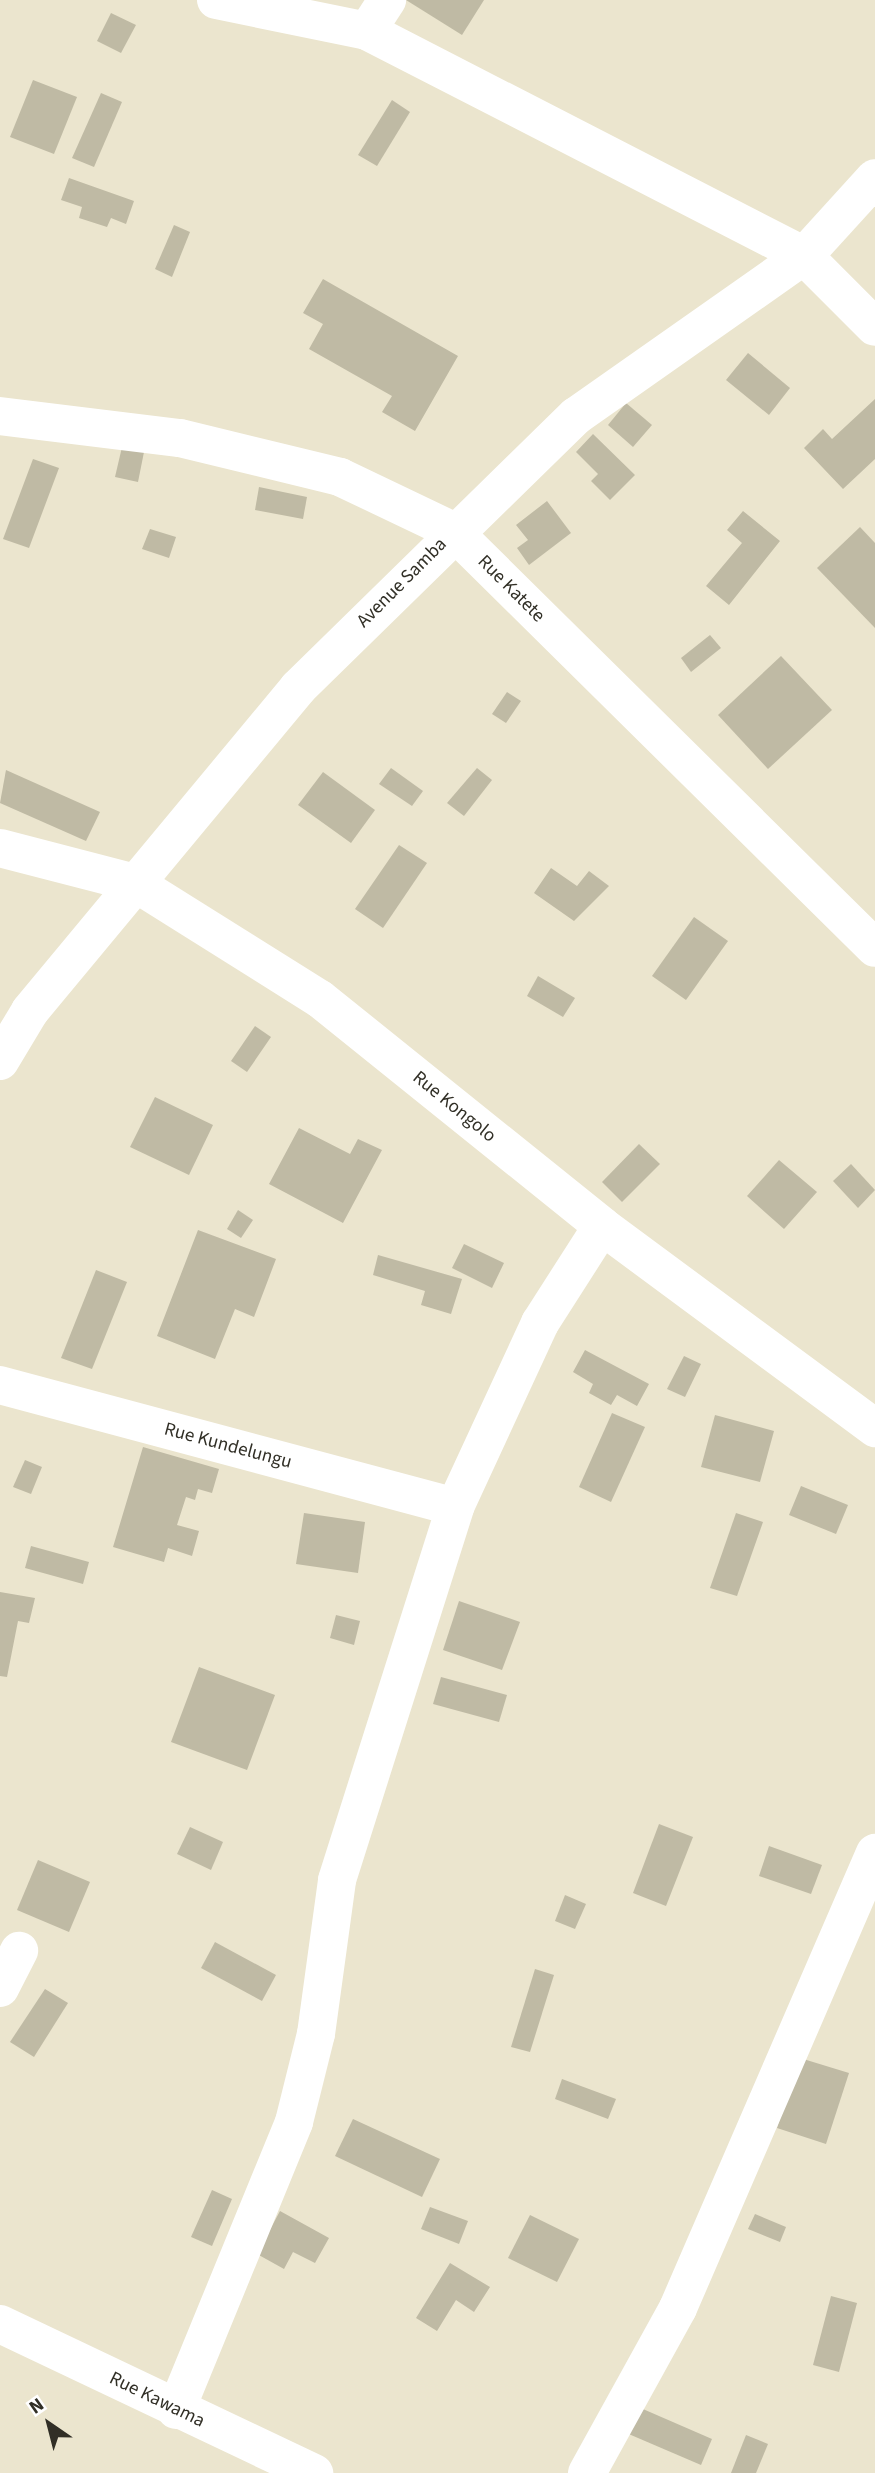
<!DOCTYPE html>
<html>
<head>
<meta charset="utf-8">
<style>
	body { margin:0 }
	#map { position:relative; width:875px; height:2473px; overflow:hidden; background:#ebe5ce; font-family:"Source Sans 3",sans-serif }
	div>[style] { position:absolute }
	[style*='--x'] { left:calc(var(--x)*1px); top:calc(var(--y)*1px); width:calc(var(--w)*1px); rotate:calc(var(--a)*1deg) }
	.building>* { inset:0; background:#bfbaa4 }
	.minor>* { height:38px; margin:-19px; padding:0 19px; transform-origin:19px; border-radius:19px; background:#fff }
	.tertiary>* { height:38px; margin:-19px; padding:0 19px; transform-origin:19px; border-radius:19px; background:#fff }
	span { translate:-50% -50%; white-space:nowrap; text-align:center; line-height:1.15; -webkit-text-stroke:7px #fff; paint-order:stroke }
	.street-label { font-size:19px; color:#312f26 }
	.north { position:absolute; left:14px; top:2389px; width:70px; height:70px; -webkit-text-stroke:5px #fff; paint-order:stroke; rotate:325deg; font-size:19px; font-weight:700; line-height:28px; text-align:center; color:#312f26 }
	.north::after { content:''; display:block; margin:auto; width:24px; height:32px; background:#312f26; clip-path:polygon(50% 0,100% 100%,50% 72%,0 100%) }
</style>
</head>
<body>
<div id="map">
	<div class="building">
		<i style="clip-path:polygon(406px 0,484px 0,462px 35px)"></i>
		<i style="clip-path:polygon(111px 13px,136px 25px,121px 53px,97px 41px)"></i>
		<i style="clip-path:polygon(33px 80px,77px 97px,54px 154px,10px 137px)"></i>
		<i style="clip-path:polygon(101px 93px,122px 102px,94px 167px,72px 158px)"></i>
		<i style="clip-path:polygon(392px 100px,410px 112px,377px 166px,358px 155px)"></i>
		<i style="clip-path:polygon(69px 178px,134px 201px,126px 224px,111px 218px,107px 227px,79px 218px,82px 207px,61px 200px)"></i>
		<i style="clip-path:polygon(174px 225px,190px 232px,172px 277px,155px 269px)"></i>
		<i style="clip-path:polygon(323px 279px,458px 356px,415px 431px,382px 412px,392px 396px,309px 349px,323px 324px,303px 313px)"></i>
		<i style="clip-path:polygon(748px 353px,790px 388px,769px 415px,726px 380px)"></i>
		<i style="clip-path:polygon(875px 399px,875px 459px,843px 489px,804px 448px,823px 429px,832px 439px)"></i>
		<i style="clip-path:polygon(626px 403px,652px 425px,633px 447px,608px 425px)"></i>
		<i style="clip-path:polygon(593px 434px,635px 475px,610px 500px,591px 481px,598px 474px,576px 452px)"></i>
		<i style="clip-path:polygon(122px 447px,144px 452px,138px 482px,115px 477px)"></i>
		<i style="clip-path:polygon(33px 459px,59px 468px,29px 548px,3px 539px)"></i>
		<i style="clip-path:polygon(259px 487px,307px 497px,303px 519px,255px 510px)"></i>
		<i style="clip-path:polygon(547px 501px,571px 533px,529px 565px,517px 548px,528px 540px,516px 525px)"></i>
		<i style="clip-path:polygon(743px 511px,780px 541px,729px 605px,706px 586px,742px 543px,727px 530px)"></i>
		<i style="clip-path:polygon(860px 527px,875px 543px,875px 628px,817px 568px)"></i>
		<i style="clip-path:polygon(150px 529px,176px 537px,169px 558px,142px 549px)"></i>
		<i style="clip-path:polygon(710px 635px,721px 648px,691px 672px,681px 658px)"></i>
		<i style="clip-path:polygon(781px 656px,832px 710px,768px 769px,718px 715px)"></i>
		<i style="clip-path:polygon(507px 692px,521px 701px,506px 723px,492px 714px)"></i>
		<i style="clip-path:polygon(391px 768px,423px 791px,412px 806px,379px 784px)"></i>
		<i style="clip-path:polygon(477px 768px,492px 780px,464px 816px,447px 803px)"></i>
		<i style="clip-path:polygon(6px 770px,100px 812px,86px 841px,0 803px)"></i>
		<i style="clip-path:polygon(323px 772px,375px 810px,351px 843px,298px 805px)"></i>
		<i style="clip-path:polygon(399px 845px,427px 863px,383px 928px,355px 909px)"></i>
		<i style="clip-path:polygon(551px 868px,577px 886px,589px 871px,609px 886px,574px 921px,534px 893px)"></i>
		<i style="clip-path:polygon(694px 917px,728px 941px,686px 1000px,652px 976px)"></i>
		<i style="clip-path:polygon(538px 976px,575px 998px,563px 1017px,527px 996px)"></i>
		<i style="clip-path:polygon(255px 1026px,271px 1037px,247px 1072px,231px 1061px)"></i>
		<i style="clip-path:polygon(155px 1097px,213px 1125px,189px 1175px,130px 1147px)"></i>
		<i style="clip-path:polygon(299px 1128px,350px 1154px,358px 1139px,382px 1150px,343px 1223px,269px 1184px)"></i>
		<i style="clip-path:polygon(639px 1144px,660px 1164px,622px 1202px,602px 1182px)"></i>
		<i style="clip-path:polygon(779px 1160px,817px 1192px,784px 1229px,747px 1196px)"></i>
		<i style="clip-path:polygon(851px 1164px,875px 1190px,858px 1208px,833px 1181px)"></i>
		<i style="clip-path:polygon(238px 1210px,253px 1220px,241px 1238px,227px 1229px)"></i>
		<i style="clip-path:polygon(198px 1230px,276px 1259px,254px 1317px,235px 1309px,215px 1359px,157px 1336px)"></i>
		<i style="clip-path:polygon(464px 1244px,504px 1263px,492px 1288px,452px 1268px)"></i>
		<i style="clip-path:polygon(378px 1255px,462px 1279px,451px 1314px,421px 1305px,425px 1291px,373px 1275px)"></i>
		<i style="clip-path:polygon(96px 1270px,127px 1282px,92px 1369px,61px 1358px)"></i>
		<i style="clip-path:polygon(585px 1350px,649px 1384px,637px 1406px,617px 1395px,611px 1405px,589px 1393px,593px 1384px,573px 1372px)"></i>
		<i style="clip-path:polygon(684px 1356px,701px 1364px,685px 1397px,667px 1389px)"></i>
		<i style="clip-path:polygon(612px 1413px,645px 1427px,611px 1502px,579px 1487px)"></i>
		<i style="clip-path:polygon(715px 1415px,774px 1431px,760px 1482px,701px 1467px)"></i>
		<i style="clip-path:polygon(143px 1447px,219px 1469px,212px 1493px,198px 1489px,195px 1500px,186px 1497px,177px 1525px,199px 1531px,192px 1556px,168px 1548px,164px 1562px,113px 1547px)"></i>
		<i style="clip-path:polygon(25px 1460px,42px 1467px,31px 1494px,13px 1487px)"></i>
		<i style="clip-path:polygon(801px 1486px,848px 1505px,836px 1534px,789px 1515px)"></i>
		<i style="clip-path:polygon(304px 1513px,365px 1522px,358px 1573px,296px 1564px)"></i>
		<i style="clip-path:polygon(736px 1513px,763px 1522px,737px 1596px,710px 1588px)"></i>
		<i style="clip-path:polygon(31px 1546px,89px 1562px,83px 1584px,25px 1568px)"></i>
		<i style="clip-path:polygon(0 1592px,35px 1598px,29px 1623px,18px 1621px,7px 1677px,0 1676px)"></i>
		<i style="clip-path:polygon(459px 1601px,520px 1622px,502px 1670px,443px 1650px)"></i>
		<i style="clip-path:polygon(336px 1615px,360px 1621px,354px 1645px,330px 1638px)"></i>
		<i style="clip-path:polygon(199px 1667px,275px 1695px,247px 1770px,171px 1742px)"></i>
		<i style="clip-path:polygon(441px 1677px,507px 1695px,499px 1722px,433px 1704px)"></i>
		<i style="clip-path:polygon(659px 1824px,693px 1837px,666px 1906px,633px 1893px)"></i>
		<i style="clip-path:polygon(190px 1827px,223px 1842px,211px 1870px,177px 1854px)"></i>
		<i style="clip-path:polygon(769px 1846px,822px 1865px,811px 1894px,759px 1876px)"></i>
		<i style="clip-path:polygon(38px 1860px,90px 1882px,69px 1932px,17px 1910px)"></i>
		<i style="clip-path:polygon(565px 1895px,586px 1904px,575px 1929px,555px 1921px)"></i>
		<i style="clip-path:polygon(215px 1942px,276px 1975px,262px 2001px,201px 1968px)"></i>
		<i style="clip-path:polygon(535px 1969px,554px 1975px,530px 2052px,511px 2047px)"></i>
		<i style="clip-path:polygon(45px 1989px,68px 2003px,34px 2057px,10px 2042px)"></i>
		<i style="clip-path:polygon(800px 2058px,849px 2073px,826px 2144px,777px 2128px)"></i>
		<i style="clip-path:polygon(562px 2079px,616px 2099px,608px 2119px,555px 2099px)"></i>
		<i style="clip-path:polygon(353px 2119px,440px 2159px,422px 2197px,335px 2156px)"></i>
		<i style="clip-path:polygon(212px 2190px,232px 2199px,212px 2246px,191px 2237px)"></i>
		<i style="clip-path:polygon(430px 2207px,468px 2221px,459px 2244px,421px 2229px)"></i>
		<i style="clip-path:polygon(280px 2211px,329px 2238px,315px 2263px,293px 2252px,284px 2269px,257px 2254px)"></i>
		<i style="clip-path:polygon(755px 2214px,786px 2227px,780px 2242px,748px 2229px)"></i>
		<i style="clip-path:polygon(530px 2215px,579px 2239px,557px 2282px,508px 2258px)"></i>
		<i style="clip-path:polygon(450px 2263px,490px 2287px,474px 2312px,456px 2300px,437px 2331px,416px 2318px)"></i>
		<i style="clip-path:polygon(831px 2296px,857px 2303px,839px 2372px,813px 2365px)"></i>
		<i style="clip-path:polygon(636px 2406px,712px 2439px,701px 2465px,624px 2432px)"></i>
		<i style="clip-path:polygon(746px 2435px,768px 2444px,756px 2473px,731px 2473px)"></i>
	</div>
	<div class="minor">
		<i style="--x:216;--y:0;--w:154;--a:11.6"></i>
		<i style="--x:367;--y:31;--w:37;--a:-57"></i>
		<i style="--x:367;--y:31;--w:492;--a:27.2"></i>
		<i style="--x:804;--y:256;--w:100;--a:45"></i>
		<i style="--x:0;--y:416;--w:181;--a:7"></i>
		<i style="--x:180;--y:438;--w:165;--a:13.7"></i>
		<i style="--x:340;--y:477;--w:125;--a:25.5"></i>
		<i style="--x:453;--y:531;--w:593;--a:44.66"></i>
		<i style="--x:0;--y:848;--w:139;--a:14.5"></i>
		<i style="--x:135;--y:883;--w:218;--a:32.1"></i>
		<i style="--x:320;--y:999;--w:362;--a:38.8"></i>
		<i style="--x:602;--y:1226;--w:340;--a:36.5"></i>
		<i style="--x:0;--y:1385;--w:471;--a:15"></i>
		<i style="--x:0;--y:1988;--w:42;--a:-62.8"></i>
		<i style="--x:0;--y:2324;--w:348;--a:25.4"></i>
		<i style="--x:176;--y:2410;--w:311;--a:-67.7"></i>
		<i style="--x:294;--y:2122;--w:91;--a:-76"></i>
		<i style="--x:316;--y:2034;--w:155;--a:-82.2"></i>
		<i style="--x:337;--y:1880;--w:391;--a:-72.4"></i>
		<i style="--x:455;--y:1507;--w:203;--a:-65.2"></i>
		<i style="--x:540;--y:1323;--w:115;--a:-57.4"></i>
		<i style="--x:587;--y:2473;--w:188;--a:-61.1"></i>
		<i style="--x:678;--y:2308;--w:496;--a:-66.6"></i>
	</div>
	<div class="tertiary">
		<i style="--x:0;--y:1061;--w:58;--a:-59"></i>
		<i style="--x:30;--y:1011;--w:420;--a:-50.3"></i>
		<i style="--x:298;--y:688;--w:389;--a:-44.4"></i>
		<i style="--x:576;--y:416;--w:279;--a:-35.1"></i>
		<i style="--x:804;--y:256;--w:105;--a:-47.7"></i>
	</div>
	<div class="street-label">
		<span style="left:402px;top:583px;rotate:-45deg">Avenue Samba</span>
		<span style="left:511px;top:589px;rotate:45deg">Rue Katete</span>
		<span style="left:454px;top:1107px;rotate:39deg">Rue Kongolo</span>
		<span style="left:228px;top:1446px;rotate:15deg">Rue Kundelungu</span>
		<span style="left:157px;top:2400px;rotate:26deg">Rue Kawama</span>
	</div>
	<div class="north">N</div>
</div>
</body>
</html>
